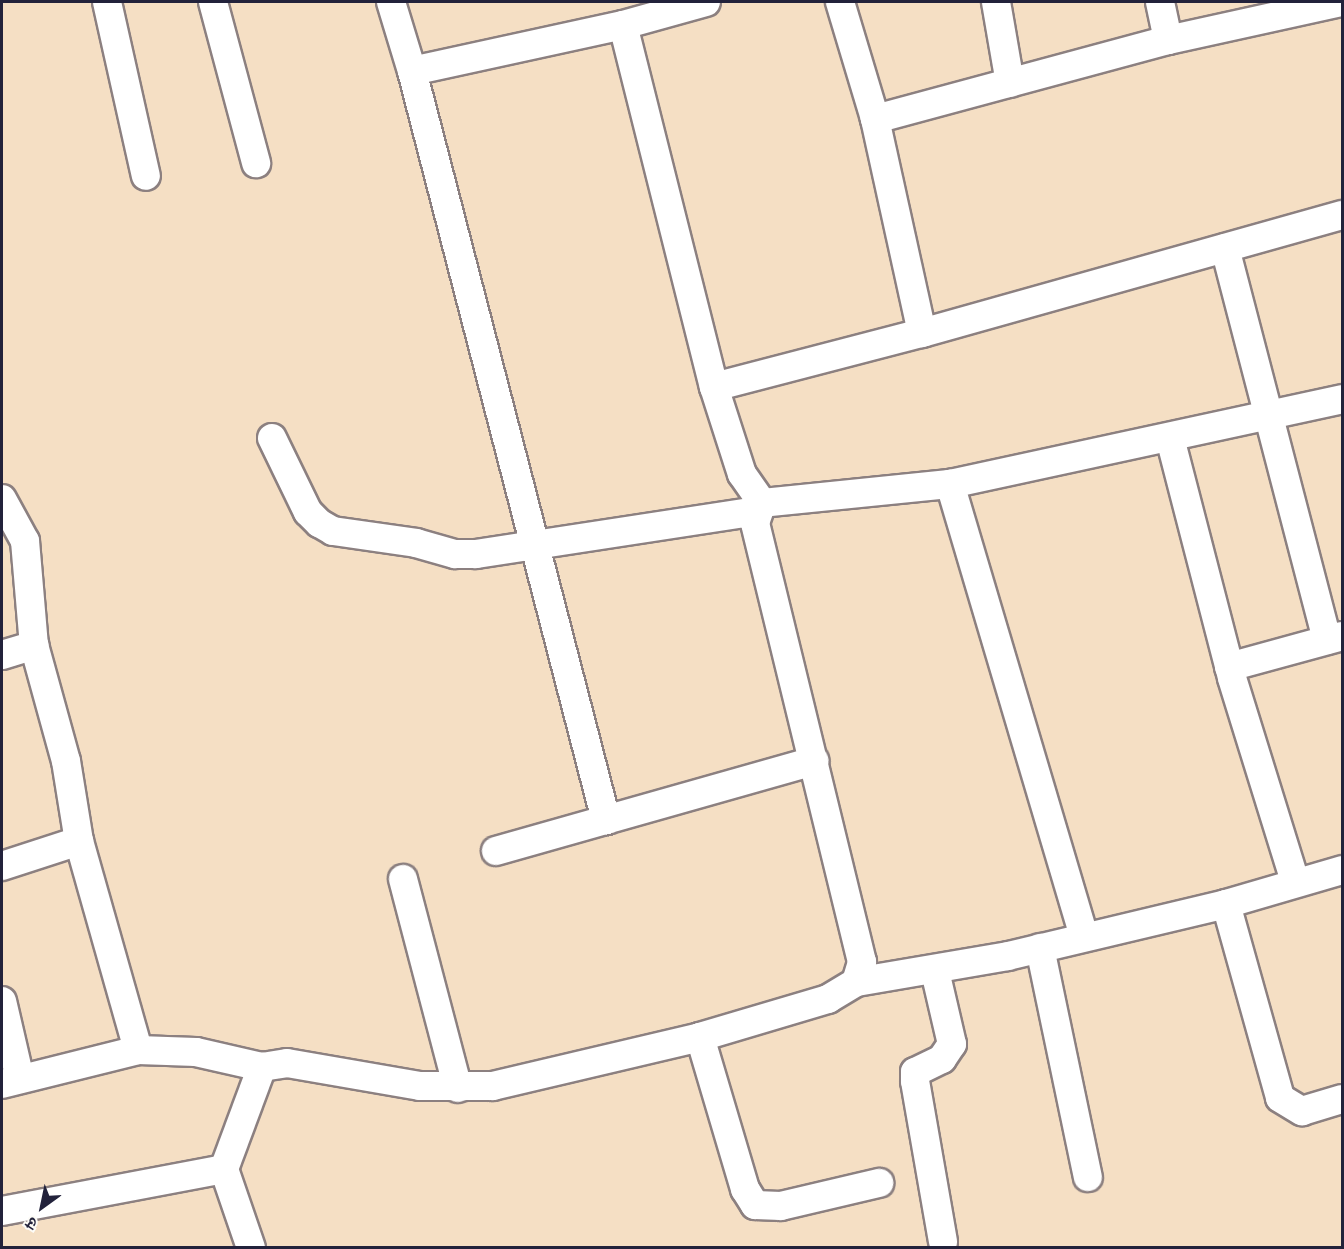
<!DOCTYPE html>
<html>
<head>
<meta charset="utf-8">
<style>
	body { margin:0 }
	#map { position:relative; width:1344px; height:1249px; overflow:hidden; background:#f5dfc4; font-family:Dekko,"Playpen Sans Deva",sans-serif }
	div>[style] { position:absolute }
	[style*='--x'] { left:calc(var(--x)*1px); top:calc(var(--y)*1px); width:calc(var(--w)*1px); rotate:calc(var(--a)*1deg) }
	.roads { filter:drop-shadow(2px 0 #8c8080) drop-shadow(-2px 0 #8c8080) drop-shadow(0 2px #8c8080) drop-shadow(0 -2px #8c8080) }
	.minor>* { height:28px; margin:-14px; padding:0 14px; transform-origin:14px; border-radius:14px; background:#fff }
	span { translate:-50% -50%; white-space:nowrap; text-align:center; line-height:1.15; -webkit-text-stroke:4.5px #fdfcf7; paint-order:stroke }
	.frame { position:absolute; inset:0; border:3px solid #22223b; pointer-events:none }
	.north { position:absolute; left:12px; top:1177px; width:60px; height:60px; -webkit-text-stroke:4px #fdfcf7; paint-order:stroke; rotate:213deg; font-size:16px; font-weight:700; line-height:24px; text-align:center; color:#22223b }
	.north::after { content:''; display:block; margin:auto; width:21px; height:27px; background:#22223b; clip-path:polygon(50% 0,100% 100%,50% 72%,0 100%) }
</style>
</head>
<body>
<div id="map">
	<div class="roads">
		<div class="minor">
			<i style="--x:107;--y:2;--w:178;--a:77.4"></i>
			<i style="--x:213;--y:2;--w:167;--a:75"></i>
			<i style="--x:391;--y:2;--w:72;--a:73.1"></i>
			<i style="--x:412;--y:71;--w:216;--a:-12.3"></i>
			<i style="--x:623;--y:25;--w:373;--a:75.9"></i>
			<i style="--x:714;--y:387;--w:91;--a:72.2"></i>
			<i style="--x:742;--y:474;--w:35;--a:55"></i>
			<i style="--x:840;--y:2;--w:122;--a:73.3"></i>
			<i style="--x:875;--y:119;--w:219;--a:77.6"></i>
			<i style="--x:996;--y:2;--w:82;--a:80.2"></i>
			<i style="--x:1160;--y:2;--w:39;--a:78"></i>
			<i style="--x:1168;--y:40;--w:177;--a:-12.4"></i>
			<i style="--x:623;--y:25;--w:86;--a:-15.5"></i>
			<i style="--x:412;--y:71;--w:774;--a:75.48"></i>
			<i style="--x:875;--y:119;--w:303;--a:-15.1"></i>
			<i style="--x:1225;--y:248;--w:405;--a:75.4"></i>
			<i style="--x:714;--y:387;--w:215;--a:-14.6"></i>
			<i style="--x:922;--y:333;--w:436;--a:-15.7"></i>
			<i style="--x:272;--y:438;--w:82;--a:64.1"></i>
			<i style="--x:308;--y:512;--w:16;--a:45"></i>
			<i style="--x:319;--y:523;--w:16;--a:30"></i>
			<i style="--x:333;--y:531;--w:84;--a:8.2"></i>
			<i style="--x:416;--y:543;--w:41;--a:15.8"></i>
			<i style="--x:455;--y:554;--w:21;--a:0"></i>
			<i style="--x:476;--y:554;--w:283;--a:-8.7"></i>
			<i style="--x:1170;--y:438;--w:248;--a:75.5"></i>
			<i style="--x:1232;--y:678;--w:214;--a:72.8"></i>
			<i style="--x:950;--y:484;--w:471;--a:73.5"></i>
			<i style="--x:2;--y:499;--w:48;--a:61.3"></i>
			<i style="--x:25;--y:541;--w:104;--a:85.1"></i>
			<i style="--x:34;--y:645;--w:120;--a:74.6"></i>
			<i style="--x:66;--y:761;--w:81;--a:80.8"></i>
			<i style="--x:79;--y:841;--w:217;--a:74.2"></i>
			<i style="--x:2;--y:655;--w:34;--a:-17"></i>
			<i style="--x:1229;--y:667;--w:117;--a:-15.3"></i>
			<i style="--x:496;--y:851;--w:331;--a:-15.8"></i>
			<i style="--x:2;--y:866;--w:81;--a:-18"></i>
			<i style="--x:403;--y:879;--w:216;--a:75.3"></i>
			<i style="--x:1226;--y:904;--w:201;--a:74.4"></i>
			<i style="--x:1280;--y:1098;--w:26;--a:31"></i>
			<i style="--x:1302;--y:1111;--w:42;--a:-16.7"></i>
			<i style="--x:1040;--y:948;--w:234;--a:78.2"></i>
			<i style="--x:935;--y:971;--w:75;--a:76.9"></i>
			<i style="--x:952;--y:1044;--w:18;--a:124"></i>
			<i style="--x:942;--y:1059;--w:30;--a:154"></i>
			<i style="--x:915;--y:1072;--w:9;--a:90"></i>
			<i style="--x:915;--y:1081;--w:163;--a:80.1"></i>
			<i style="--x:856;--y:982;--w:154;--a:-9.7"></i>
			<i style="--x:1008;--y:956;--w:224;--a:-13.4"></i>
			<i style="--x:1226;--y:904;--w:121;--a:-16.3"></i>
			<i style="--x:2;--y:1001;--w:80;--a:77"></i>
			<i style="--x:700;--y:1037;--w:159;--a:73.5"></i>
			<i style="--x:745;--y:1189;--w:19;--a:58"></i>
			<i style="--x:755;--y:1205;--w:26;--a:2"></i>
			<i style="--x:781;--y:1206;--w:101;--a:-13.2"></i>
			<i style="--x:2;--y:1084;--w:140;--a:-14"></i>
			<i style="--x:138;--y:1050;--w:58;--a:2"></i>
			<i style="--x:196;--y:1052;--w:68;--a:12.8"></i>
			<i style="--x:262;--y:1067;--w:25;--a:-9"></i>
			<i style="--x:287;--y:1063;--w:135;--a:9.8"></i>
			<i style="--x:420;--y:1086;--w:73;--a:0"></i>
			<i style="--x:493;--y:1086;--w:213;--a:-13.3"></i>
			<i style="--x:700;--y:1037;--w:134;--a:-16.5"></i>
			<i style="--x:828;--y:999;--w:33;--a:-31"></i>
			<i style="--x:856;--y:982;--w:21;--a:-73"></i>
			<i style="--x:862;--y:962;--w:452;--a:-103.7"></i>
			<i style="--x:755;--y:523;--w:21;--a:-71"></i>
			<i style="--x:762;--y:503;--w:189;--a:-5.8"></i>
			<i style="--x:950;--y:484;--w:401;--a:-12.2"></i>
			<i style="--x:224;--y:1169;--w:83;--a:71.1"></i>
			<i style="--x:2;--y:1211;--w:226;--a:-10.7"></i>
			<i style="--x:224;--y:1169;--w:109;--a:-69.6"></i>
		</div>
	</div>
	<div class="frame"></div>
	<div class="north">उ</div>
</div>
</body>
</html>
